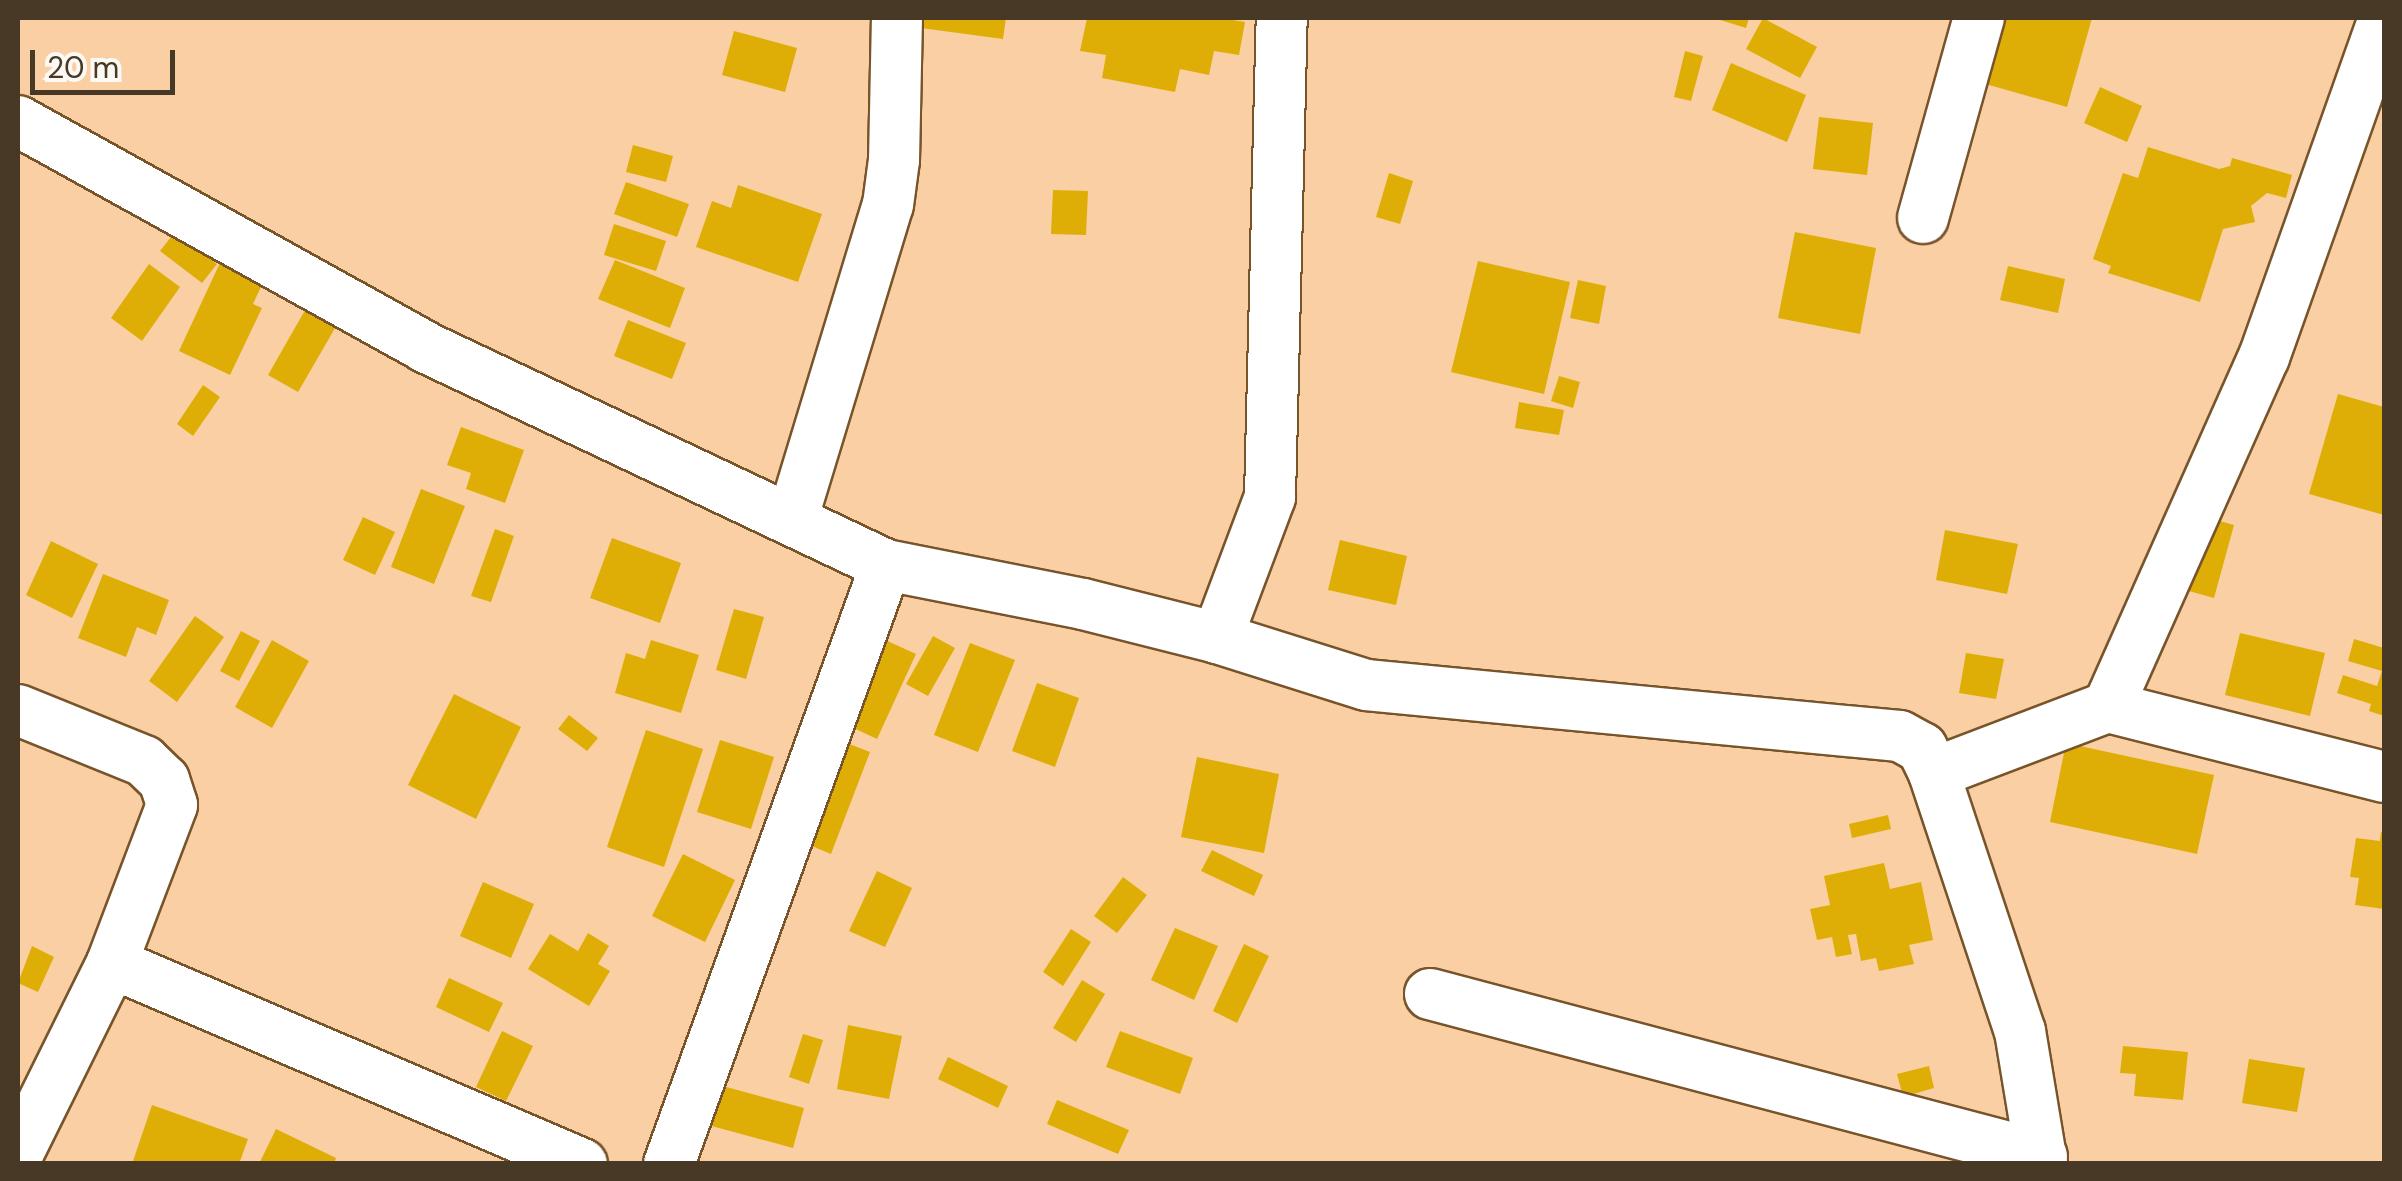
<!DOCTYPE html>
<html>
<head>
<meta charset="utf-8">
<style>
	body { margin:0 }
	#map { position:relative; width:2402px; height:1181px; overflow:hidden; background:#f9cfa3; font-family:"DM Sans",sans-serif }
	div>[style] { position:absolute }
	[style*='--x'] { left:calc(var(--x)*1px); top:calc(var(--y)*1px); width:calc(var(--w)*1px); rotate:calc(var(--a)*1deg) }
	.building>* { inset:0; background:#dfae06 }
	.roads { filter:drop-shadow(2px 0 #78542b) drop-shadow(-2px 0 #78542b) drop-shadow(0 2px #78542b) drop-shadow(0 -2px #78542b) }
	.street>* { height:50px; margin:-25px; padding:0 25px; transform-origin:25px; border-radius:25px; background:#fff }
	span { translate:-50% -50%; white-space:nowrap; text-align:center; line-height:1.15; -webkit-text-stroke:8px #fcf8f3; paint-order:stroke }
	.frame { position:absolute; inset:0; border:20px solid #483826; pointer-events:none }
	.scale { position:absolute; left:30px; top:50px; width:145px; height:45px; box-sizing:border-box; border:5px solid #483826; border-top:0; padding-left:12px; font-size:30px; line-height:35px; white-space:nowrap; color:#483826; -webkit-text-stroke:8px #fcf8f3; paint-order:stroke }
</style>
</head>
<body>
<div id="map">
	<div class="building">
		<i style="clip-path:polygon(923px 18px,1006px 18px,1003px 39px,921px 28px)"></i>
		<i style="clip-path:polygon(1087px 18px,1221px 18px,1245px 22px,1239px 55px,1214px 51px,1209px 75px,1180px 69px,1175px 92px,1102px 78px,1106px 55px,1080px 51px)"></i>
		<i style="clip-path:polygon(1714px 18px,1749px 18px,1746px 28px)"></i>
		<i style="clip-path:polygon(1763px 18px,1817px 47px,1800px 78px,1746px 49px)"></i>
		<i style="clip-path:polygon(1992px 18px,2092px 18px,2067px 107px,1975px 81px)"></i>
		<i style="clip-path:polygon(734px 31px,797px 48px,785px 92px,722px 75px)"></i>
		<i style="clip-path:polygon(1685px 51px,1703px 56px,1691px 101px,1674px 97px)"></i>
		<i style="clip-path:polygon(1731px 63px,1806px 95px,1787px 142px,1712px 110px)"></i>
		<i style="clip-path:polygon(2100px 87px,2142px 106px,2127px 142px,2084px 123px)"></i>
		<i style="clip-path:polygon(1819px 117px,1873px 123px,1867px 175px,1813px 169px)"></i>
		<i style="clip-path:polygon(633px 145px,673px 156px,666px 182px,626px 172px)"></i>
		<i style="clip-path:polygon(2148px 147px,2219px 169px,2230px 166px,2232px 158px,2292px 175px,2286px 198px,2267px 193px,2251px 206px,2255px 222px,2223px 229px,2200px 302px,2108px 273px,2111px 266px,2093px 259px,2123px 173px,2138px 178px)"></i>
		<i style="clip-path:polygon(1389px 173px,1413px 181px,1400px 224px,1376px 217px)"></i>
		<i style="clip-path:polygon(626px 182px,689px 204px,677px 237px,614px 214px)"></i>
		<i style="clip-path:polygon(738px 185px,822px 214px,798px 282px,696px 247px,712px 201px,731px 208px)"></i>
		<i style="clip-path:polygon(1053px 190px,1088px 191px,1086px 235px,1051px 234px)"></i>
		<i style="clip-path:polygon(614px 224px,666px 241px,656px 271px,604px 255px)"></i>
		<i style="clip-path:polygon(175px 232px,217px 264px,202px 283px,160px 251px)"></i>
		<i style="clip-path:polygon(1795px 232px,1876px 248px,1860px 334px,1778px 318px)"></i>
		<i style="clip-path:polygon(225px 252px,268px 272px,253px 304px,262px 308px,230px 375px,179px 351px)"></i>
		<i style="clip-path:polygon(615px 260px,685px 288px,670px 328px,598px 299px)"></i>
		<i style="clip-path:polygon(1478px 261px,1570px 282px,1544px 394px,1451px 372px)"></i>
		<i style="clip-path:polygon(149px 264px,180px 287px,142px 341px,111px 318px)"></i>
		<i style="clip-path:polygon(2008px 266px,2065px 279px,2058px 313px,2000px 300px)"></i>
		<i style="clip-path:polygon(1578px 280px,1606px 286px,1599px 324px,1570px 318px)"></i>
		<i style="clip-path:polygon(308px 305px,338px 323px,298px 392px,268px 375px)"></i>
		<i style="clip-path:polygon(628px 320px,686px 343px,672px 379px,614px 356px)"></i>
		<i style="clip-path:polygon(1559px 376px,1580px 382px,1573px 408px,1551px 401px)"></i>
		<i style="clip-path:polygon(203px 385px,220px 397px,193px 436px,177px 424px)"></i>
		<i style="clip-path:polygon(2338px 394px,2384px 407px,2384px 515px,2309px 494px)"></i>
		<i style="clip-path:polygon(1519px 402px,1564px 410px,1559px 435px,1515px 428px)"></i>
		<i style="clip-path:polygon(461px 427px,524px 450px,505px 503px,466px 489px,471px 473px,447px 465px)"></i>
		<i style="clip-path:polygon(421px 489px,465px 506px,434px 584px,391px 567px)"></i>
		<i style="clip-path:polygon(2198px 515px,2234px 525px,2214px 598px,2178px 588px)"></i>
		<i style="clip-path:polygon(363px 517px,395px 532px,375px 575px,343px 560px)"></i>
		<i style="clip-path:polygon(495px 529px,514px 536px,491px 602px,471px 596px)"></i>
		<i style="clip-path:polygon(1945px 530px,2018px 544px,2007px 594px,1936px 580px)"></i>
		<i style="clip-path:polygon(612px 538px,681px 563px,660px 623px,590px 598px)"></i>
		<i style="clip-path:polygon(1340px 540px,1407px 556px,1396px 605px,1328px 590px)"></i>
		<i style="clip-path:polygon(51px 541px,98px 564px,72px 618px,26px 595px)"></i>
		<i style="clip-path:polygon(103px 574px,169px 600px,156px 635px,137px 627px,126px 657px,78px 638px)"></i>
		<i style="clip-path:polygon(734px 609px,764px 617px,746px 679px,716px 670px)"></i>
		<i style="clip-path:polygon(195px 616px,224px 637px,177px 702px,149px 681px)"></i>
		<i style="clip-path:polygon(241px 631px,260px 641px,239px 681px,220px 671px)"></i>
		<i style="clip-path:polygon(2240px 633px,2325px 653px,2310px 716px,2225px 695px)"></i>
		<i style="clip-path:polygon(933px 636px,955px 648px,928px 696px,906px 684px)"></i>
		<i style="clip-path:polygon(883px 639px,916px 654px,877px 739px,845px 724px)"></i>
		<i style="clip-path:polygon(2354px 639px,2384px 648px,2384px 716px,2369px 711px,2371px 704px,2337px 693px,2343px 675px,2377px 686px,2382px 671px,2348px 661px)"></i>
		<i style="clip-path:polygon(272px 640px,309px 661px,272px 728px,235px 707px)"></i>
		<i style="clip-path:polygon(651px 640px,699px 655px,681px 713px,615px 693px,626px 653px,645px 659px)"></i>
		<i style="clip-path:polygon(970px 643px,1015px 660px,978px 752px,934px 735px)"></i>
		<i style="clip-path:polygon(1966px 653px,2004px 659px,1996px 699px,1959px 693px)"></i>
		<i style="clip-path:polygon(1037px 683px,1079px 698px,1055px 767px,1012px 751px)"></i>
		<i style="clip-path:polygon(454px 694px,521px 727px,476px 819px,408px 785px)"></i>
		<i style="clip-path:polygon(569px 715px,598px 738px,587px 751px,558px 729px)"></i>
		<i style="clip-path:polygon(646px 730px,703px 749px,664px 867px,607px 847px)"></i>
		<i style="clip-path:polygon(834px 738px,870px 752px,831px 854px,795px 839px)"></i>
		<i style="clip-path:polygon(720px 740px,774px 757px,751px 829px,697px 812px)"></i>
		<i style="clip-path:polygon(2066px 743px,2214px 775px,2197px 854px,2050px 822px)"></i>
		<i style="clip-path:polygon(1197px 757px,1279px 774px,1264px 853px,1181px 837px)"></i>
		<i style="clip-path:polygon(1888px 815px,1891px 829px,1852px 838px,1849px 824px)"></i>
		<i style="clip-path:polygon(2381px 832px,2384px 832px,2384px 909px,2355px 905px,2359px 878px,2350px 877px,2356px 838px,2380px 841px)"></i>
		<i style="clip-path:polygon(1212px 850px,1263px 875px,1254px 896px,1201px 871px)"></i>
		<i style="clip-path:polygon(683px 854px,735px 880px,705px 942px,652px 916px)"></i>
		<i style="clip-path:polygon(1884px 863px,1890px 889px,1921px 882px,1933px 940px,1909px 945px,1914px 964px,1879px 971px,1876px 958px,1861px 961px,1856px 934px,1848px 935px,1852px 954px,1836px 957px,1832px 937px,1817px 940px,1810px 909px,1830px 905px,1824px 876px)"></i>
		<i style="clip-path:polygon(877px 871px,912px 888px,885px 947px,849px 931px)"></i>
		<i style="clip-path:polygon(1123px 877px,1147px 895px,1117px 933px,1094px 916px)"></i>
		<i style="clip-path:polygon(483px 882px,534px 904px,511px 958px,460px 936px)"></i>
		<i style="clip-path:polygon(1175px 928px,1218px 946px,1194px 1000px,1151px 980px)"></i>
		<i style="clip-path:polygon(1071px 929px,1091px 942px,1063px 986px,1043px 972px)"></i>
		<i style="clip-path:polygon(588px 933px,609px 946px,598px 964px,610px 971px,589px 1006px,528px 969px,550px 934px,578px 951px)"></i>
		<i style="clip-path:polygon(1244px 944px,1269px 956px,1237px 1023px,1213px 1011px)"></i>
		<i style="clip-path:polygon(32px 946px,54px 957px,38px 992px,18px 983px)"></i>
		<i style="clip-path:polygon(449px 978px,503px 1003px,489px 1032px,436px 1007px)"></i>
		<i style="clip-path:polygon(1082px 980px,1105px 994px,1076px 1042px,1053px 1028px)"></i>
		<i style="clip-path:polygon(848px 1025px,902px 1036px,889px 1099px,837px 1089px)"></i>
		<i style="clip-path:polygon(502px 1031px,533px 1046px,506px 1101px,476px 1087px)"></i>
		<i style="clip-path:polygon(1120px 1031px,1193px 1058px,1180px 1094px,1106px 1067px)"></i>
		<i style="clip-path:polygon(803px 1034px,823px 1040px,809px 1084px,789px 1077px)"></i>
		<i style="clip-path:polygon(2123px 1046px,2188px 1052px,2183px 1100px,2134px 1096px,2136px 1074px,2120px 1073px)"></i>
		<i style="clip-path:polygon(948px 1057px,1008px 1086px,998px 1108px,938px 1079px)"></i>
		<i style="clip-path:polygon(2249px 1059px,2305px 1068px,2297px 1112px,2242px 1103px)"></i>
		<i style="clip-path:polygon(1929px 1066px,1934px 1088px,1903px 1097px,1897px 1074px)"></i>
		<i style="clip-path:polygon(719px 1085px,804px 1108px,793px 1148px,708px 1125px)"></i>
		<i style="clip-path:polygon(1057px 1100px,1129px 1130px,1118px 1154px,1047px 1124px)"></i>
		<i style="clip-path:polygon(152px 1105px,248px 1139px,239px 1164px,132px 1164px)"></i>
		<i style="clip-path:polygon(276px 1129px,336px 1158px,334px 1164px,259px 1164px)"></i>
	</div>
	<div class="roads">
		<div class="street">
			<i style="--x:18;--y:121;--w:466;--a:29"></i>
			<i style="--x:425;--y:347;--w:510;--a:25.31"></i>
			<i style="--x:886;--y:565;--w:201;--a:11.2"></i>
			<i style="--x:1083;--y:604;--w:138;--a:14.2"></i>
			<i style="--x:1217;--y:638;--w:156;--a:17.5"></i>
			<i style="--x:1366;--y:685;--w:536;--a:5.46"></i>
			<i style="--x:1900;--y:736;--w:25;--a:29"></i>
			<i style="--x:1922;--y:748;--w:28;--a:64"></i>
			<i style="--x:1934;--y:773;--w:272;--a:71.6"></i>
			<i style="--x:2020;--y:1031;--w:135;--a:80.6"></i>
			<i style="--x:1923;--y:218;--w:208;--a:-74.4"></i>
			<i style="--x:792;--y:520;--w:329;--a:-73.1"></i>
			<i style="--x:888;--y:205;--w:45;--a:-82.4"></i>
			<i style="--x:894;--y:160;--w:142;--a:-88.8"></i>
			<i style="--x:1217;--y:638;--w:151;--a:-69.4"></i>
			<i style="--x:1270;--y:497;--w:479;--a:-88.6"></i>
			<i style="--x:2108;--y:707;--w:285;--a:14.2"></i>
			<i style="--x:18;--y:710;--w:136;--a:22"></i>
			<i style="--x:144;--y:761;--w:28;--a:44"></i>
			<i style="--x:164;--y:780;--w:26;--a:72"></i>
			<i style="--x:172;--y:805;--w:169;--a:110.8"></i>
			<i style="--x:112;--y:963;--w:212;--a:116.3"></i>
			<i style="--x:1934;--y:773;--w:186;--a:-20.8"></i>
			<i style="--x:2108;--y:707;--w:383;--a:-66"></i>
			<i style="--x:2264;--y:357;--w:360;--a:-70.5"></i>
			<i style="--x:112;--y:963;--w:511;--a:23.15"></i>
			<i style="--x:1430;--y:994;--w:633;--a:14.83"></i>
			<i style="--x:669;--y:1164;--w:637;--a:-70.09"></i>
		</div>
	</div>
	<div class="frame"></div>
	<div class="scale">20 m</div>
</div>
</body>
</html>
